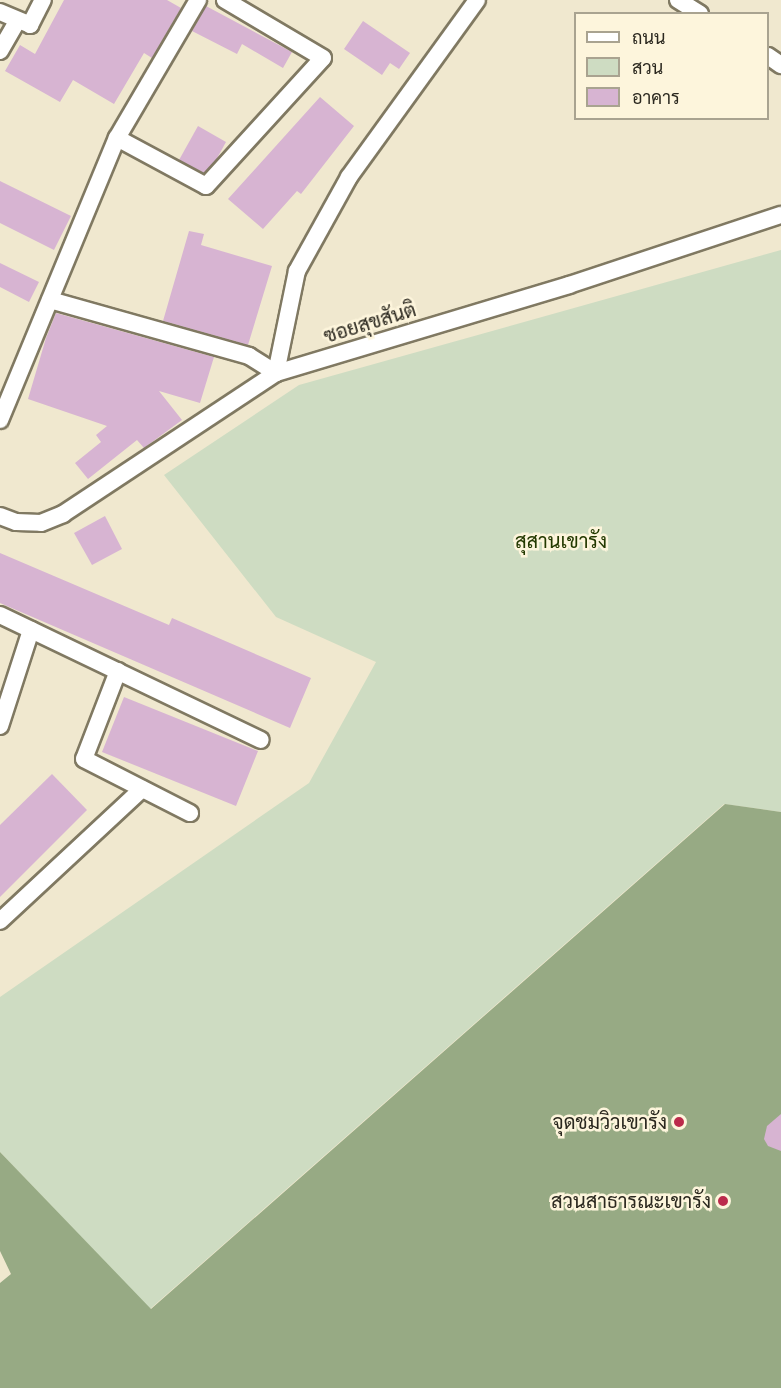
<!DOCTYPE html>
<html>
<head>
<meta charset="utf-8">
<style>
	body { margin:0 }
	#map { position:relative; width:781px; height:1388px; overflow:hidden; background:#f0e8cf; font-family:"Nunito Sans",Sarabun,sans-serif }
	div>[style] { position:absolute }
	[style*='--x'] { left:calc(var(--x)*1px); top:calc(var(--y)*1px); width:calc(var(--w)*1px); rotate:calc(var(--a)*1deg) }
	.green>* { inset:0; background:#cedcc2 }
	.forest>* { inset:0; background:#97aa84 }
	.building>* { inset:0; background:#d7b4d2 }
	.roads { filter:drop-shadow(2px 0 #807962) drop-shadow(-2px 0 #807962) drop-shadow(0 2px #807962) drop-shadow(0 -2px #807962) }
	.minor>* { height:16px; margin:-8px; padding:0 8px; transform-origin:8px; border-radius:8px; background:#fff }
	.dots>* { width:16px; height:16px; translate:-50% -50%; box-sizing:border-box; border:3px solid #fdf5dc; border-radius:50% }
	span { translate:-50% -50%; white-space:nowrap; text-align:center; line-height:1.15; -webkit-text-stroke:5px #fdf5dc; paint-order:stroke }
	.street-label { font-size:20px; color:#2b281f }
	.park-label { font-size:20px; color:#233900 }
	.poi-label { font-size:20px; color:#2b281f }
	.right { translate:-100% -50%; text-align:right }
	.legend { position:absolute; left:574px; top:12px; width:195px; height:108px; box-sizing:border-box; background:#fdf5dc; border:2px solid #a9a390; margin:0; padding:8px 10px; list-style:none; font-size:18px; color:#2b281f }
	.legend li { display:flex; align-items:center; gap:12px; height:30px }
	.legend b { width:30px; border:2px solid #a9a390 }
</style>
</head>
<body>
<div id="map">
	<div class="green">
		<i style="clip-path:polygon(781px 250px,781px 812px,724px 804px,150px 1309px,0 1152px,0 997px,309px 783px,376px 662px,276px 617px,164px 475px,299px 385px)"></i>
	</div>
	<div class="forest">
		<i style="clip-path:polygon(725px 804px,781px 812px,781px 1388px,0 1388px,0 1283px,11px 1274px,0 1251px,0 1152px,151px 1309px)"></i>
	</div>
	<div class="building">
		<i style="clip-path:polygon(64px 0,167px 0,181px 8px,152px 58px,144px 53px,114px 104px,73px 80px,60px 102px,5px 71px,20px 45px,35px 54px)"></i>
		<i style="clip-path:polygon(206px 6px,292px 52px,283px 68px,242px 44px,237px 54px,192px 31px)"></i>
		<i style="clip-path:polygon(363px 21px,410px 53px,399px 69px,390px 63px,382px 75px,344px 49px)"></i>
		<i style="clip-path:polygon(320px 97px,354px 126px,301px 194px,297px 191px,263px 229px,228px 199px)"></i>
		<i style="clip-path:polygon(198px 126px,226px 142px,216px 160px,204px 173px,179px 160px)"></i>
		<i style="clip-path:polygon(0 181px,71px 216px,54px 250px,0 223px)"></i>
		<i style="clip-path:polygon(189px 231px,204px 234px,201px 245px,272px 266px,248px 345px,163px 321px)"></i>
		<i style="clip-path:polygon(0 263px,39px 282px,29px 302px,0 287px)"></i>
		<i style="clip-path:polygon(56px 313px,214px 357px,200px 403px,159px 391px,182px 420px,144px 448px,137px 440px,88px 479px,75px 463px,101px 442px,96px 435px,107px 426px,28px 399px,46px 338px)"></i>
		<i style="clip-path:polygon(105px 516px,122px 549px,92px 565px,74px 533px)"></i>
		<i style="clip-path:polygon(0 553px,169px 625px,172px 618px,311px 678px,290px 728px,0 603px)"></i>
		<i style="clip-path:polygon(124px 697px,258px 751px,236px 806px,102px 752px)"></i>
		<i style="clip-path:polygon(52px 774px,87px 810px,0 897px,0 825px)"></i>
		<i style="clip-path:polygon(781px 1114px,781px 1151px,768px 1146px,764px 1139px,767px 1126px)"></i>
	</div>
	<div class="roads">
		<div class="minor">
			<i style="--x:678;--y:0;--w:26;--a:32"></i>
			<i style="--x:0;--y:12;--w:33;--a:23"></i>
			<i style="--x:30;--y:25;--w:28;--a:-63"></i>
			<i style="--x:0;--y:51;--w:34;--a:-60"></i>
			<i style="--x:768;--y:56;--w:16;--a:35"></i>
			<i style="--x:117;--y:138;--w:101;--a:28.3"></i>
			<i style="--x:206;--y:186;--w:173;--a:-47.6"></i>
			<i style="--x:323;--y:58;--w:114;--a:-149.4"></i>
			<i style="--x:50;--y:300;--w:207;--a:15.7"></i>
			<i style="--x:249;--y:356;--w:32;--a:32"></i>
			<i style="--x:276;--y:373;--w:104;--a:-78.4"></i>
			<i style="--x:297;--y:271;--w:107;--a:-61"></i>
			<i style="--x:349;--y:177;--w:218;--a:-54.1"></i>
			<i style="--x:0;--y:420;--w:305;--a:-67.5"></i>
			<i style="--x:117;--y:138;--w:160;--a:-59.6"></i>
			<i style="--x:0;--y:516;--w:17;--a:21"></i>
			<i style="--x:16;--y:522;--w:25;--a:2"></i>
			<i style="--x:41;--y:523;--w:24;--a:-22"></i>
			<i style="--x:63;--y:514;--w:255;--a:-33.5"></i>
			<i style="--x:276;--y:373;--w:306;--a:-16.7"></i>
			<i style="--x:569;--y:285;--w:223;--a:-18.3"></i>
			<i style="--x:0;--y:615;--w:289;--a:25.6"></i>
			<i style="--x:118;--y:671;--w:94;--a:111.1"></i>
			<i style="--x:84;--y:759;--w:119;--a:27"></i>
			<i style="--x:0;--y:726;--w:101;--a:-72.1"></i>
			<i style="--x:0;--y:921;--w:194;--a:-42.9"></i>
		</div>
	</div>
	<div class="dots">
		<i style="left:679px;top:1122px;background:#bb2a4b"></i>
		<i style="left:723px;top:1201px;background:#bb2a4b"></i>
	</div>
	<div class="street-label">
		<span style="left:370px;top:323px;rotate:-17deg">ซอยสุขสันติ</span>
	</div>
	<div class="park-label">
		<span style="left:561px;top:541px">สุสานเขารัง</span>
	</div>
	<div class="poi-label">
		<span class="right" style="left:667px;top:1122px">จุดชมวิวเขารัง</span>
		<span class="right" style="left:711px;top:1201px">สวนสาธารณะเขารัง</span>
	</div>
	<ul class="legend">
	<li><b style="height:8px;background:#fff"></b>ถนน</li>
	<li><b style="height:16px;background:#cedcc2"></b>สวน</li>
	<li><b style="height:16px;background:#d7b4d2"></b>อาคาร</li>
	</ul>
</div>
</body>
</html>
